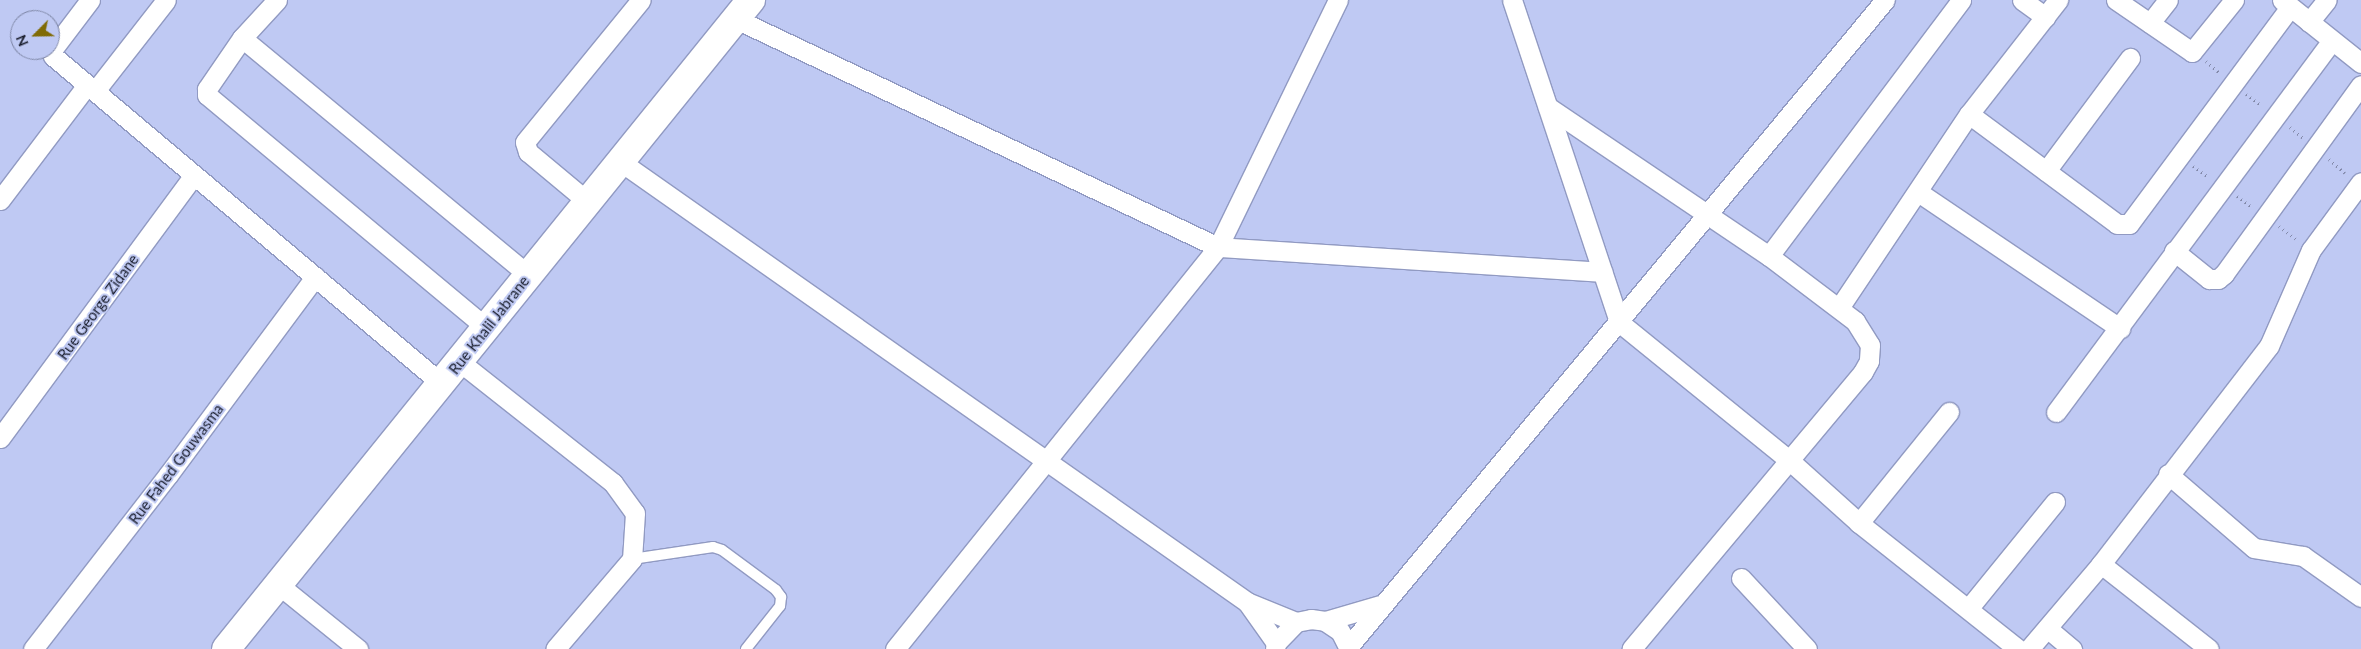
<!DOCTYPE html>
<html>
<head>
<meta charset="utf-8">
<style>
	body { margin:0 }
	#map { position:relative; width:2361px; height:649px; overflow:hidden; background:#bfc9f3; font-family:Lato,sans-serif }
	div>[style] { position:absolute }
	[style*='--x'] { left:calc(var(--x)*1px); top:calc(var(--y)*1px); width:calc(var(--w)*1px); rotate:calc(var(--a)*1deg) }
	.path>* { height:3px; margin-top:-1.5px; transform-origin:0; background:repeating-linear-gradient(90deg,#8289a9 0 1px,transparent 0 5px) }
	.roads { filter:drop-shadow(1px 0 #919ac2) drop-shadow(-1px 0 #919ac2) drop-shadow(0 1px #919ac2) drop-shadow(0 -1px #919ac2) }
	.lane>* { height:10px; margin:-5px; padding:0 5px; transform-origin:5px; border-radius:5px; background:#fff }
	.street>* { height:19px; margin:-9.5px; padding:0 9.5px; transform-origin:9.5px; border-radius:9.5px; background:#fff }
	.secondary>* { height:28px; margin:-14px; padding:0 14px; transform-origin:14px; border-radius:14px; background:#fff }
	span { translate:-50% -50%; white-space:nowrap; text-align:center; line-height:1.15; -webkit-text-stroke:4px #bfc9f3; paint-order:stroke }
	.street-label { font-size:15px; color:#1b1f2e }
	.north { position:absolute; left:10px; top:10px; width:50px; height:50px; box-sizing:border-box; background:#bfc9f3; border:1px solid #7d85a4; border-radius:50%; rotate:247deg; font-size:14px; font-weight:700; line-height:20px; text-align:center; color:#1b1f2e }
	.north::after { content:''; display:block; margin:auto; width:18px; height:22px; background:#806b05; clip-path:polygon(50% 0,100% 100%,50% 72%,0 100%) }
</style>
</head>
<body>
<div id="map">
	<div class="path">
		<i style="--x:2206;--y:61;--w:18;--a:41"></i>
		<i style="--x:2246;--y:94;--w:19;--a:36"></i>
		<i style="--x:2290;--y:127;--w:17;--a:40"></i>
		<i style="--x:2329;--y:159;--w:21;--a:41"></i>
		<i style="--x:2193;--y:166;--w:19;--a:35"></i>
		<i style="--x:2237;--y:196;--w:19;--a:36"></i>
		<i style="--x:2279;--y:226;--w:21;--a:37"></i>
	</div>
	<div class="roads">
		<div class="lane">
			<i style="--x:632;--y:559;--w:82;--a:-8.4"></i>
			<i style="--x:713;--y:547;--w:9;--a:18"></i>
			<i style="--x:722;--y:550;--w:67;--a:36.5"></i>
			<i style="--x:776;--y:590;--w:9;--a:54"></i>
			<i style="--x:781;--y:597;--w:9;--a:96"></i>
			<i style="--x:780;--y:606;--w:55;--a:128.3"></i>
		</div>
		<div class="street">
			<i style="--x:90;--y:0;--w:63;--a:127.2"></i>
			<i style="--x:52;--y:50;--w:6;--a:81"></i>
			<i style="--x:53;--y:56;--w:509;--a:40.14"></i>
			<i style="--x:277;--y:0;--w:52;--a:132.6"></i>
			<i style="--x:242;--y:38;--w:62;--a:124.5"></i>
			<i style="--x:207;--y:89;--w:6;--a:90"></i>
			<i style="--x:207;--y:95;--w:362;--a:39.8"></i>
			<i style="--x:1512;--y:0;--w:339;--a:71.6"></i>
			<i style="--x:1619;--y:322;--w:220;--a:39.1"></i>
			<i style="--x:1790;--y:461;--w:93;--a:41.9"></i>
			<i style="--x:1859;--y:523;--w:203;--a:38.4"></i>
			<i style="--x:2022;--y:0;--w:29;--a:36"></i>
			<i style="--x:2116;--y:0;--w:92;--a:34.4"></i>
			<i style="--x:2192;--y:52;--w:67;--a:-51.1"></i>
			<i style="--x:2282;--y:0;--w:101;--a:38.6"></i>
			<i style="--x:736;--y:19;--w:533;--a:25.32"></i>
			<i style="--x:1218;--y:247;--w:385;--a:3.7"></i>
			<i style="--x:2309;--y:22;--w:28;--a:-51"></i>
			<i style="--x:2150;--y:23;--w:29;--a:-52"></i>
			<i style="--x:242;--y:38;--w:371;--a:39.6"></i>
			<i style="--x:95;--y:91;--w:115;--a:-52"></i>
			<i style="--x:1548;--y:107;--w:267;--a:34"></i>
			<i style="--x:1769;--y:256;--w:108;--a:37.1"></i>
			<i style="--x:1855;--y:321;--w:28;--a:58"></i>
			<i style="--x:1870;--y:345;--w:16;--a:94"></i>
			<i style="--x:1869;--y:361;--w:13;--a:119"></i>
			<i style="--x:1863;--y:372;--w:361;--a:129.9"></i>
			<i style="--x:1969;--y:114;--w:184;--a:36.6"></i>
			<i style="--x:2117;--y:224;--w:12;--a:0"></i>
			<i style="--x:2129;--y:224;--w:270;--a:-53.4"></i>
			<i style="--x:621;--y:162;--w:765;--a:35.1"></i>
			<i style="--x:1247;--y:602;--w:53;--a:22.2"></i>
			<i style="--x:2046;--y:171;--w:141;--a:-53.4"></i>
			<i style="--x:1918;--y:192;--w:244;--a:34"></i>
			<i style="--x:0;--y:200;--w:144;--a:-52.9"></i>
			<i style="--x:588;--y:202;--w:78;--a:-140.2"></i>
			<i style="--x:528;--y:152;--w:10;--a:-107"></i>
			<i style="--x:525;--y:142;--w:183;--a:-50.8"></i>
			<i style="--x:2174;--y:251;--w:45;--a:38.7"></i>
			<i style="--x:2209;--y:279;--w:9;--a:0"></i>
			<i style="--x:2218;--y:279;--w:8;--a:-40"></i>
			<i style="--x:2224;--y:274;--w:233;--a:-54.1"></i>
			<i style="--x:1769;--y:256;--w:320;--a:-53.1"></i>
			<i style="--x:1839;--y:308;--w:234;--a:-56.2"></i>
			<i style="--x:1969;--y:114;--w:145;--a:-52"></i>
			<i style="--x:460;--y:362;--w:195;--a:38.3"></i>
			<i style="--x:613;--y:483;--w:37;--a:54"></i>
			<i style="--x:635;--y:513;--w:46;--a:93.7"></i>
			<i style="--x:632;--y:559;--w:118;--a:130.5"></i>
			<i style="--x:2056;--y:412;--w:462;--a:-53.4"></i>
			<i style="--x:0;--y:438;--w:327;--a:-53.6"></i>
			<i style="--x:2168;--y:474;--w:113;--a:40.7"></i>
			<i style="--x:2254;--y:548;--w:50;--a:9.3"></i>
			<i style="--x:2303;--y:556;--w:71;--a:35.3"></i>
			<i style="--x:1859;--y:523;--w:143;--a:-51"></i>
			<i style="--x:2101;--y:564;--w:137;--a:38.2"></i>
			<i style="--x:1741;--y:578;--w:97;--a:47.1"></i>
			<i style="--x:279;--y:585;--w:102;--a:39"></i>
			<i style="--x:1247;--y:602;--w:50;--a:54.7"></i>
			<i style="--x:1968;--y:609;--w:138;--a:-50.9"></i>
			<i style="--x:1325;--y:621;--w:57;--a:-16.2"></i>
			<i style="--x:2047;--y:628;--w:33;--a:40"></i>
			<i style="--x:1349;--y:646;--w:839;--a:-50.32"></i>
			<i style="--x:33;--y:649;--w:220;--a:-52.2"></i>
			<i style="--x:168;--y:475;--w:247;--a:-53.4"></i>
			<i style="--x:895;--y:649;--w:516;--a:-51.22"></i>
			<i style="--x:1218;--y:247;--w:275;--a:-64.1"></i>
			<i style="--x:1275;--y:649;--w:6;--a:-81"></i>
			<i style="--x:1276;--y:643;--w:29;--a:-46"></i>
			<i style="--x:1296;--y:622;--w:15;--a:-11"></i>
			<i style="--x:1311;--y:619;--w:14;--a:8"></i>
			<i style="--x:1325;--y:621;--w:18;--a:34"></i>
			<i style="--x:1340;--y:631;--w:20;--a:63"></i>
			<i style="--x:2029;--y:649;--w:111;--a:-49.7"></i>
			<i style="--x:2101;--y:564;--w:275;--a:-52.4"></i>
			<i style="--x:2269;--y:346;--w:105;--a:-66.4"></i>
			<i style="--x:2311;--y:250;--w:84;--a:-53.7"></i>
		</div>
		<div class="secondary">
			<i style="--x:226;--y:649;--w:835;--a:-51.03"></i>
		</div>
	</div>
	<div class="street-label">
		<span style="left:98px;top:307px;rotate:-54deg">Rue George Zidane</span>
		<span style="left:489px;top:325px;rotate:-52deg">Rue Khalil Jabrane</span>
		<span style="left:176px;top:464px;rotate:-53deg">Rue Fahed Gouwasma</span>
	</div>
	<div class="north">N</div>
</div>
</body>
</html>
